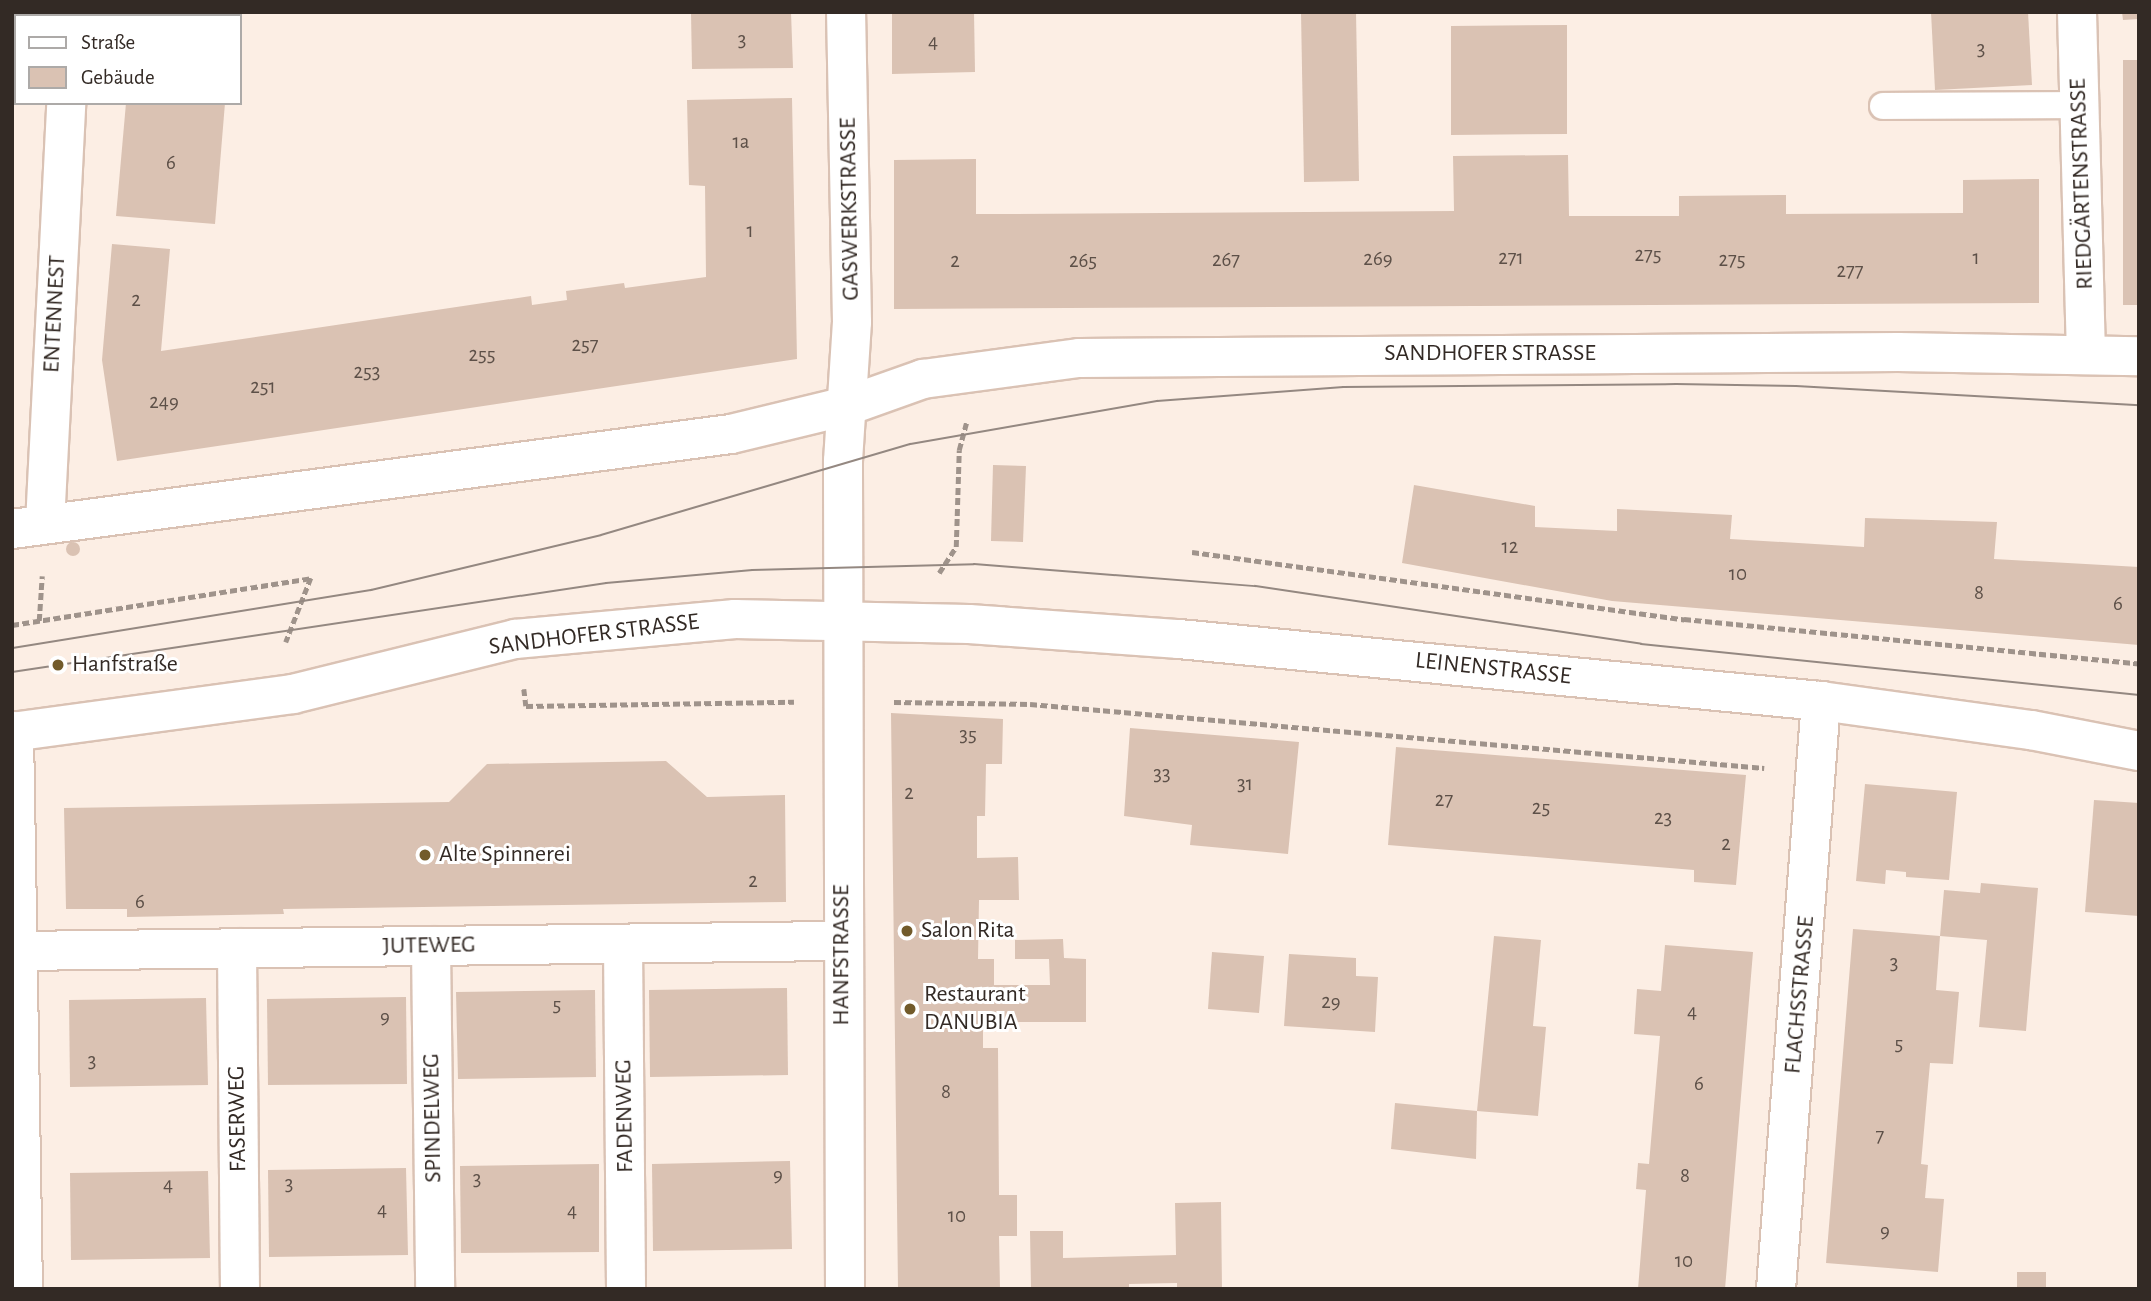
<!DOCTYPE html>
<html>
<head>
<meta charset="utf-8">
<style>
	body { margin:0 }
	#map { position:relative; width:2151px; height:1301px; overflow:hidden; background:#fceee4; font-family:"Alegreya Sans",sans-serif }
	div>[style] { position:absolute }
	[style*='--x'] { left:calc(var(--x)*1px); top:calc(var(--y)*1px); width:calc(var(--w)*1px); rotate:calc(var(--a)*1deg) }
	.building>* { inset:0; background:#dac2b3 }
	.round { border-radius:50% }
	.path>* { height:4.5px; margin-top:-2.25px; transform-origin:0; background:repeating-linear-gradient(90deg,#9f938b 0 7px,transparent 0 10.5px) }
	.roads { filter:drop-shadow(2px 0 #dac2b4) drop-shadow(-2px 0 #dac2b4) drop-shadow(0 2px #dac2b4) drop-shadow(0 -2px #dac2b4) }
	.lane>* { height:26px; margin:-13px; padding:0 13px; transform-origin:13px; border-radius:13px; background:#fff }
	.street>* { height:38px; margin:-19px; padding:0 19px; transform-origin:19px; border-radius:19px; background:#fff }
	.secondary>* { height:38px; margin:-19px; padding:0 19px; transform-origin:19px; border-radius:19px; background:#fff }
	.tram>* { height:2px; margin:-1px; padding:0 1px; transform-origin:1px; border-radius:1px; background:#948881 }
	.dots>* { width:19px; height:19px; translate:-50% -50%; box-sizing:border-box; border:4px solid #fff; border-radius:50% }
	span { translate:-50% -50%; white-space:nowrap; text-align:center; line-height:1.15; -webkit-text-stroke:6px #fff; paint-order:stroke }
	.number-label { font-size:21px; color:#5d5048 }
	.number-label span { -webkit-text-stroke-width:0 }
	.street-label { font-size:24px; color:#332a25 }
	.poi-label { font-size:24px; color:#332a25 }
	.left { translate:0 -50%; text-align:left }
	.frame { position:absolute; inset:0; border:14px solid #332a25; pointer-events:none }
	.legend { position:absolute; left:14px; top:14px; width:228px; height:91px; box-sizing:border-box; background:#fff; border:2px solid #adaaa8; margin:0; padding:9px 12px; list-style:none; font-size:21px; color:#332a25 }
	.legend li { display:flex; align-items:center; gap:14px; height:35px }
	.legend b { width:35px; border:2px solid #adaaa8 }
</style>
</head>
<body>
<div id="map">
	<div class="building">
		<i style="clip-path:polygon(12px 12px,20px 12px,16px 16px,14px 82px)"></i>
		<i style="clip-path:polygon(133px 12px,233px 12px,133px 16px)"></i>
		<i style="clip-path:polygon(691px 12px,791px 12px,793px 68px,692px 69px)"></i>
		<i style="clip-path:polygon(892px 12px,974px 12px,975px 72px,892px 74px)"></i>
		<i style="clip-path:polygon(1301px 12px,1356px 12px,1359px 181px,1304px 182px)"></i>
		<i style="clip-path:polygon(1931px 12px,2028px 12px,2032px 85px,1935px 90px)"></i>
		<i style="clip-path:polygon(2122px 12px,2139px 12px,2139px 19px,2123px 20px)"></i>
		<i style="clip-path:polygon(1567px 25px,1567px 134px,1451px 135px,1451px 26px)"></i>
		<i style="clip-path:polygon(2123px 60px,2139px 60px,2139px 305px,2123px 305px)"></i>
		<i style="clip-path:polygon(792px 98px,797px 359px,117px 461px,102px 360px,112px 244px,170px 249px,161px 351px,531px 296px,532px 305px,567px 300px,566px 291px,624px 283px,625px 288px,706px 277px,705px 186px,689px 185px,687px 100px)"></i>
		<i style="clip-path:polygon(126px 103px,225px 103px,215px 224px,116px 216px)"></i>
		<i style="clip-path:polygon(1568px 155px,1569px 216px,1679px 216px,1679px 196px,1786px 195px,1786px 214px,1963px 213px,1963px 180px,2039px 179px,2039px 303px,894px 309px,894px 160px,976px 159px,976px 214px,1016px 214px,1454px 211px,1453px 156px)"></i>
		<i style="clip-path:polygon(993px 465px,1026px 466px,1023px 542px,991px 541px)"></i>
		<i style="clip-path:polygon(1414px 485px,1535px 506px,1535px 527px,1617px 531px,1617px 509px,1732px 515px,1730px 539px,1864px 547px,1865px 518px,1997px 522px,1994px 559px,2139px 567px,2139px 645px,1612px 601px,1402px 563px)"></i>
		<i class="round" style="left:66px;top:542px;width:14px;height:14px"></i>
		<i style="clip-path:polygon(891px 713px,1003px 719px,1002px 764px,986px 764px,985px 816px,977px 816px,977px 858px,1018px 857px,1019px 900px,979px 900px,978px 959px,994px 959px,994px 985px,1050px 985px,1049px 959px,1015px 959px,1015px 940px,1063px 939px,1064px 958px,1086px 959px,1086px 1022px,983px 1022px,983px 1048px,998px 1048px,999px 1195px,1017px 1195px,1017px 1236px,999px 1236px,1000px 1289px,898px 1289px)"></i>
		<i style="clip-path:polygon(1130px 728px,1299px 742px,1288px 854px,1190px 845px,1192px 825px,1124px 816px)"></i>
		<i style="clip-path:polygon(1396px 747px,1746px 775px,1736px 885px,1694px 882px,1694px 870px,1388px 845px)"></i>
		<i style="clip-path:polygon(666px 761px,707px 797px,785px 795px,786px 902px,283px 909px,284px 914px,127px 917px,127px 909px,66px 909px,64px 808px,449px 802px,487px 764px)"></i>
		<i style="clip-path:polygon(1865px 784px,1957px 792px,1949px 880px,1906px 877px,1906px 872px,1886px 870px,1885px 884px,1856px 881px)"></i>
		<i style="clip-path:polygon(2094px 800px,2139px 803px,2139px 916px,2085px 912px)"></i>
		<i style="clip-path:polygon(1981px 883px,2038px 888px,2026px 1031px,1979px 1027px,1987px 940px,1940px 936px,1936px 990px,1959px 992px,1953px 1064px,1930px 1063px,1921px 1164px,1928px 1165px,1925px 1198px,1944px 1199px,1938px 1272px,1826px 1263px,1853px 929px,1940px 936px,1944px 890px,1980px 893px)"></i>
		<i style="clip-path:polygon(1494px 936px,1541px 940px,1533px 1026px,1546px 1027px,1538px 1116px,1477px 1111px)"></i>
		<i style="clip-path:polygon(1665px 945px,1753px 952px,1725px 1289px,1638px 1289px,1646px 1190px,1636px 1189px,1638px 1163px,1649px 1164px,1660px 1036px,1634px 1034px,1637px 989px,1661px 991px)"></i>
		<i style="clip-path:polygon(1212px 952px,1264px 956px,1259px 1013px,1208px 1009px)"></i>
		<i style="clip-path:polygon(1289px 954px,1356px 958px,1356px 976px,1378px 977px,1375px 1032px,1284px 1026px)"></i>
		<i style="clip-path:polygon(787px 988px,788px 1075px,650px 1077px,649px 990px)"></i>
		<i style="clip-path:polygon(595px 990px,596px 1077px,458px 1079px,456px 992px)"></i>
		<i style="clip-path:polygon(406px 997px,407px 1084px,268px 1085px,267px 999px)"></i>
		<i style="clip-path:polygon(206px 998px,208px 1085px,70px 1087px,69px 1000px)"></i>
		<i style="clip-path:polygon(1395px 1103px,1477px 1111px,1476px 1159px,1391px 1149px)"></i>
		<i style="clip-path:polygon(790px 1161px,792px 1249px,653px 1251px,652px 1164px)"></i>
		<i style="clip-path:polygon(599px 1164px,599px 1252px,461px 1253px,460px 1166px)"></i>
		<i style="clip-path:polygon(406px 1168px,408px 1255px,269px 1257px,268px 1170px)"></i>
		<i style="clip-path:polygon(208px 1171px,210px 1258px,71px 1260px,70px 1173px)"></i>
		<i style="clip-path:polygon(1221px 1202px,1222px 1289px,1177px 1289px,1177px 1283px,1129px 1284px,1129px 1289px,1031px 1289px,1030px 1231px,1063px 1231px,1063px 1258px,1176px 1255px,1175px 1203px)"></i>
		<i style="clip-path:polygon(2017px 1272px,2046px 1272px,2046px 1289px,2017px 1289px)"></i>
	</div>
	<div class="path">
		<i style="--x:1192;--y:552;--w:497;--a:7.8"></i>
		<i style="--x:1684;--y:619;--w:457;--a:5.6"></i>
		<i style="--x:939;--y:573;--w:31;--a:-57"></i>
		<i style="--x:956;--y:547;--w:97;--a:-88.2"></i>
		<i style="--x:959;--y:450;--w:28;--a:-75"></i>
		<i style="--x:39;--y:621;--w:45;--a:-86.2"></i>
		<i style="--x:12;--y:625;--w:303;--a:-8.9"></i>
		<i style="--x:311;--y:578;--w:69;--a:111.3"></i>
		<i style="--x:524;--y:689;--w:17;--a:83"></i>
		<i style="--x:526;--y:706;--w:268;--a:-0.9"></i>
		<i style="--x:894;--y:702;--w:136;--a:0.8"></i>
		<i style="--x:1030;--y:704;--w:737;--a:4.98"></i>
	</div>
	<div class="roads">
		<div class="lane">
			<i style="--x:1883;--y:106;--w:196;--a:-0.3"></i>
		</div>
		<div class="street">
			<i style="--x:2077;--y:12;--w:343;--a:88.5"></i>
			<i style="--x:70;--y:16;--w:4;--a:-90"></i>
			<i style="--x:45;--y:524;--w:422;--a:-87.1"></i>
			<i style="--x:12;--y:529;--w:725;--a:-7.53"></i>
			<i style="--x:731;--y:434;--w:119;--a:-13.6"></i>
			<i style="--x:847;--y:406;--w:81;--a:-19.6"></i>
			<i style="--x:923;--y:379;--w:157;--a:-7.7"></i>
			<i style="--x:1079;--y:358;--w:819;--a:-0.42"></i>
			<i style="--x:1898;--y:352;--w:241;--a:1"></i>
			<i style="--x:14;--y:731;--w:558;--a:89.08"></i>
			<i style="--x:623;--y:944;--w:345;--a:89.5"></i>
			<i style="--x:431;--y:946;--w:343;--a:89.3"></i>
			<i style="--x:237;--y:948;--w:341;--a:89.5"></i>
			<i style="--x:17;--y:951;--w:824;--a:-0.7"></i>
			<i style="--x:845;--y:1289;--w:828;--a:-90.14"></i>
			<i style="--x:843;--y:461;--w:139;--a:-86.3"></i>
			<i style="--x:852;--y:322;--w:310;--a:-91.1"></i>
			<i style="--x:1776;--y:1289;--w:590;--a:-85.62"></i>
		</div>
		<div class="secondary">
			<i style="--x:12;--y:732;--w:284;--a:-7.7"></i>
			<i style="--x:293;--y:694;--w:229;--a:-13.9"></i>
			<i style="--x:515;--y:639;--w:221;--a:-5.2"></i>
			<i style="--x:735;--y:619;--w:234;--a:1.2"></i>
			<i style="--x:969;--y:624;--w:211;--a:4.1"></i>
			<i style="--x:1179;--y:639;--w:645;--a:5.52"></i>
			<i style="--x:1821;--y:701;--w:212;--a:7.9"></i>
			<i style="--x:2031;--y:730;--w:110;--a:11"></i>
		</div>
	</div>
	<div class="tram">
		<i style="--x:12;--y:648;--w:364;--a:-9.2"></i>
		<i style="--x:371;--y:590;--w:236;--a:-13.4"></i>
		<i style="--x:601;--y:535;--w:322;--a:-16.4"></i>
		<i style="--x:910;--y:444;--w:251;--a:-9.9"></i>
		<i style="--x:1157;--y:401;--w:187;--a:-4.3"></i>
		<i style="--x:1343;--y:387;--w:333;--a:-0.5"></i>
		<i style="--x:1676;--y:384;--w:120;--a:1"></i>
		<i style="--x:1796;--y:386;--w:344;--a:3.2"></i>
		<i style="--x:12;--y:672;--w:601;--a:-8.52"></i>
		<i style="--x:606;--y:583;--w:147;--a:-5.1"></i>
		<i style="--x:752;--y:570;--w:222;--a:-1.5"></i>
		<i style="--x:974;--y:564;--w:282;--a:4.5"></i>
		<i style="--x:1255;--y:586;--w:390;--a:8.5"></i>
		<i style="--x:1641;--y:644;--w:501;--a:5.85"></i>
	</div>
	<div class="dots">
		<i style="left:58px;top:665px;background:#725b2b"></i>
		<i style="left:425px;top:855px;background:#725b2b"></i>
		<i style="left:907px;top:931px;background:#725b2b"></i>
		<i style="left:910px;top:1009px;background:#725b2b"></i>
	</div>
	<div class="number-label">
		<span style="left:742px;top:40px">3</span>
		<span style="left:933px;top:42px">4</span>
		<span style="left:1981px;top:49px">3</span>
		<span style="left:741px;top:142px">1a</span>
		<span style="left:171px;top:163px">6</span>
		<span style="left:750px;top:231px">1</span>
		<span style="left:1648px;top:255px">275</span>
		<span style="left:1511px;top:258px">271</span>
		<span style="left:1976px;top:258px">1</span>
		<span style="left:1378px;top:259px">269</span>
		<span style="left:1226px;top:260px">267</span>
		<span style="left:1732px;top:260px">275</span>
		<span style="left:955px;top:261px">2</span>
		<span style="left:1083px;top:261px">265</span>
		<span style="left:1850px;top:271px">277</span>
		<span style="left:136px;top:300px">2</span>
		<span style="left:585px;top:345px">257</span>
		<span style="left:482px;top:355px">255</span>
		<span style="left:367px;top:372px">253</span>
		<span style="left:263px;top:387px">251</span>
		<span style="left:164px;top:402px">249</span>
		<span style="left:1510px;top:547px">12</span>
		<span style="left:1738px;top:574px">10</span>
		<span style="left:1979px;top:593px">8</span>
		<span style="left:2118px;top:604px">6</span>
		<span style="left:968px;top:735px">35</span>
		<span style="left:1162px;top:774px">33</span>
		<span style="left:1245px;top:784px">31</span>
		<span style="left:909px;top:793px">2</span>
		<span style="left:1444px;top:800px">27</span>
		<span style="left:1541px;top:808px">25</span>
		<span style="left:1663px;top:818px">23</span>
		<span style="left:1726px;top:844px">2</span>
		<span style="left:753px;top:881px">2</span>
		<span style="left:140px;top:902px">6</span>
		<span style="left:1894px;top:963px">3</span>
		<span style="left:1331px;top:1002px">29</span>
		<span style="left:557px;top:1005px">5</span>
		<span style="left:1692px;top:1012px">4</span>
		<span style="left:385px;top:1017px">9</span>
		<span style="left:1899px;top:1044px">5</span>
		<span style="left:92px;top:1061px">3</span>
		<span style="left:1699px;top:1084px">6</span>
		<span style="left:946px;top:1092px">8</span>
		<span style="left:1880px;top:1136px">7</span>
		<span style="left:778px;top:1175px">9</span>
		<span style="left:1685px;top:1176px">8</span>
		<span style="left:477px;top:1179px">3</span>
		<span style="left:289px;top:1184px">3</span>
		<span style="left:168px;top:1185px">4</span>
		<span style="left:382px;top:1210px">4</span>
		<span style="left:572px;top:1211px">4</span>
		<span style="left:957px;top:1216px">10</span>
		<span style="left:1885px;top:1231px">9</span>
		<span style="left:1684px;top:1261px">10</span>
	</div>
	<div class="street-label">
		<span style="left:2082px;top:184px;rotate:-92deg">RIEDGÄRTENSTRASSE</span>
		<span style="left:850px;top:209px;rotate:-91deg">GASWERKSTRASSE</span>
		<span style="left:55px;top:314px;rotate:-87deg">ENTENNEST</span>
		<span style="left:1490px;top:354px">SANDHOFER STRASSE</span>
		<span style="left:594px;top:635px;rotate:-7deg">SANDHOFER STRASSE</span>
		<span style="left:1493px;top:669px;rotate:6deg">LEINENSTRASSE</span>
		<span style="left:429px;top:946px;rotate:-1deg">JUTEWEG</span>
		<span style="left:842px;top:955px;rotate:-90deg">HANFSTRASSE</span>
		<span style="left:1800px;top:995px;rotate:-85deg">FLACHSSTRASSE</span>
		<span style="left:625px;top:1116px;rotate:-91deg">FADENWEG</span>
		<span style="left:433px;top:1118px;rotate:-91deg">SPINDELWEG</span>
		<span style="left:238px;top:1119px;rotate:-91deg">FASERWEG</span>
	</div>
	<div class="poi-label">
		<span class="left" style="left:72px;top:665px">Hanfstraße</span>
		<span class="left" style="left:439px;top:855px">Alte Spinnerei</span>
		<span class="left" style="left:921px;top:931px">Salon Rita</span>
		<span class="left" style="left:924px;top:1009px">Restaurant<br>DANUBIA</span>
	</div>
	<div class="frame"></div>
	<ul class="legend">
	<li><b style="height:9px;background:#fff"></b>Straße</li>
	<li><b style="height:19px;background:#dac2b3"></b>Gebäude</li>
	</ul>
</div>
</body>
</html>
